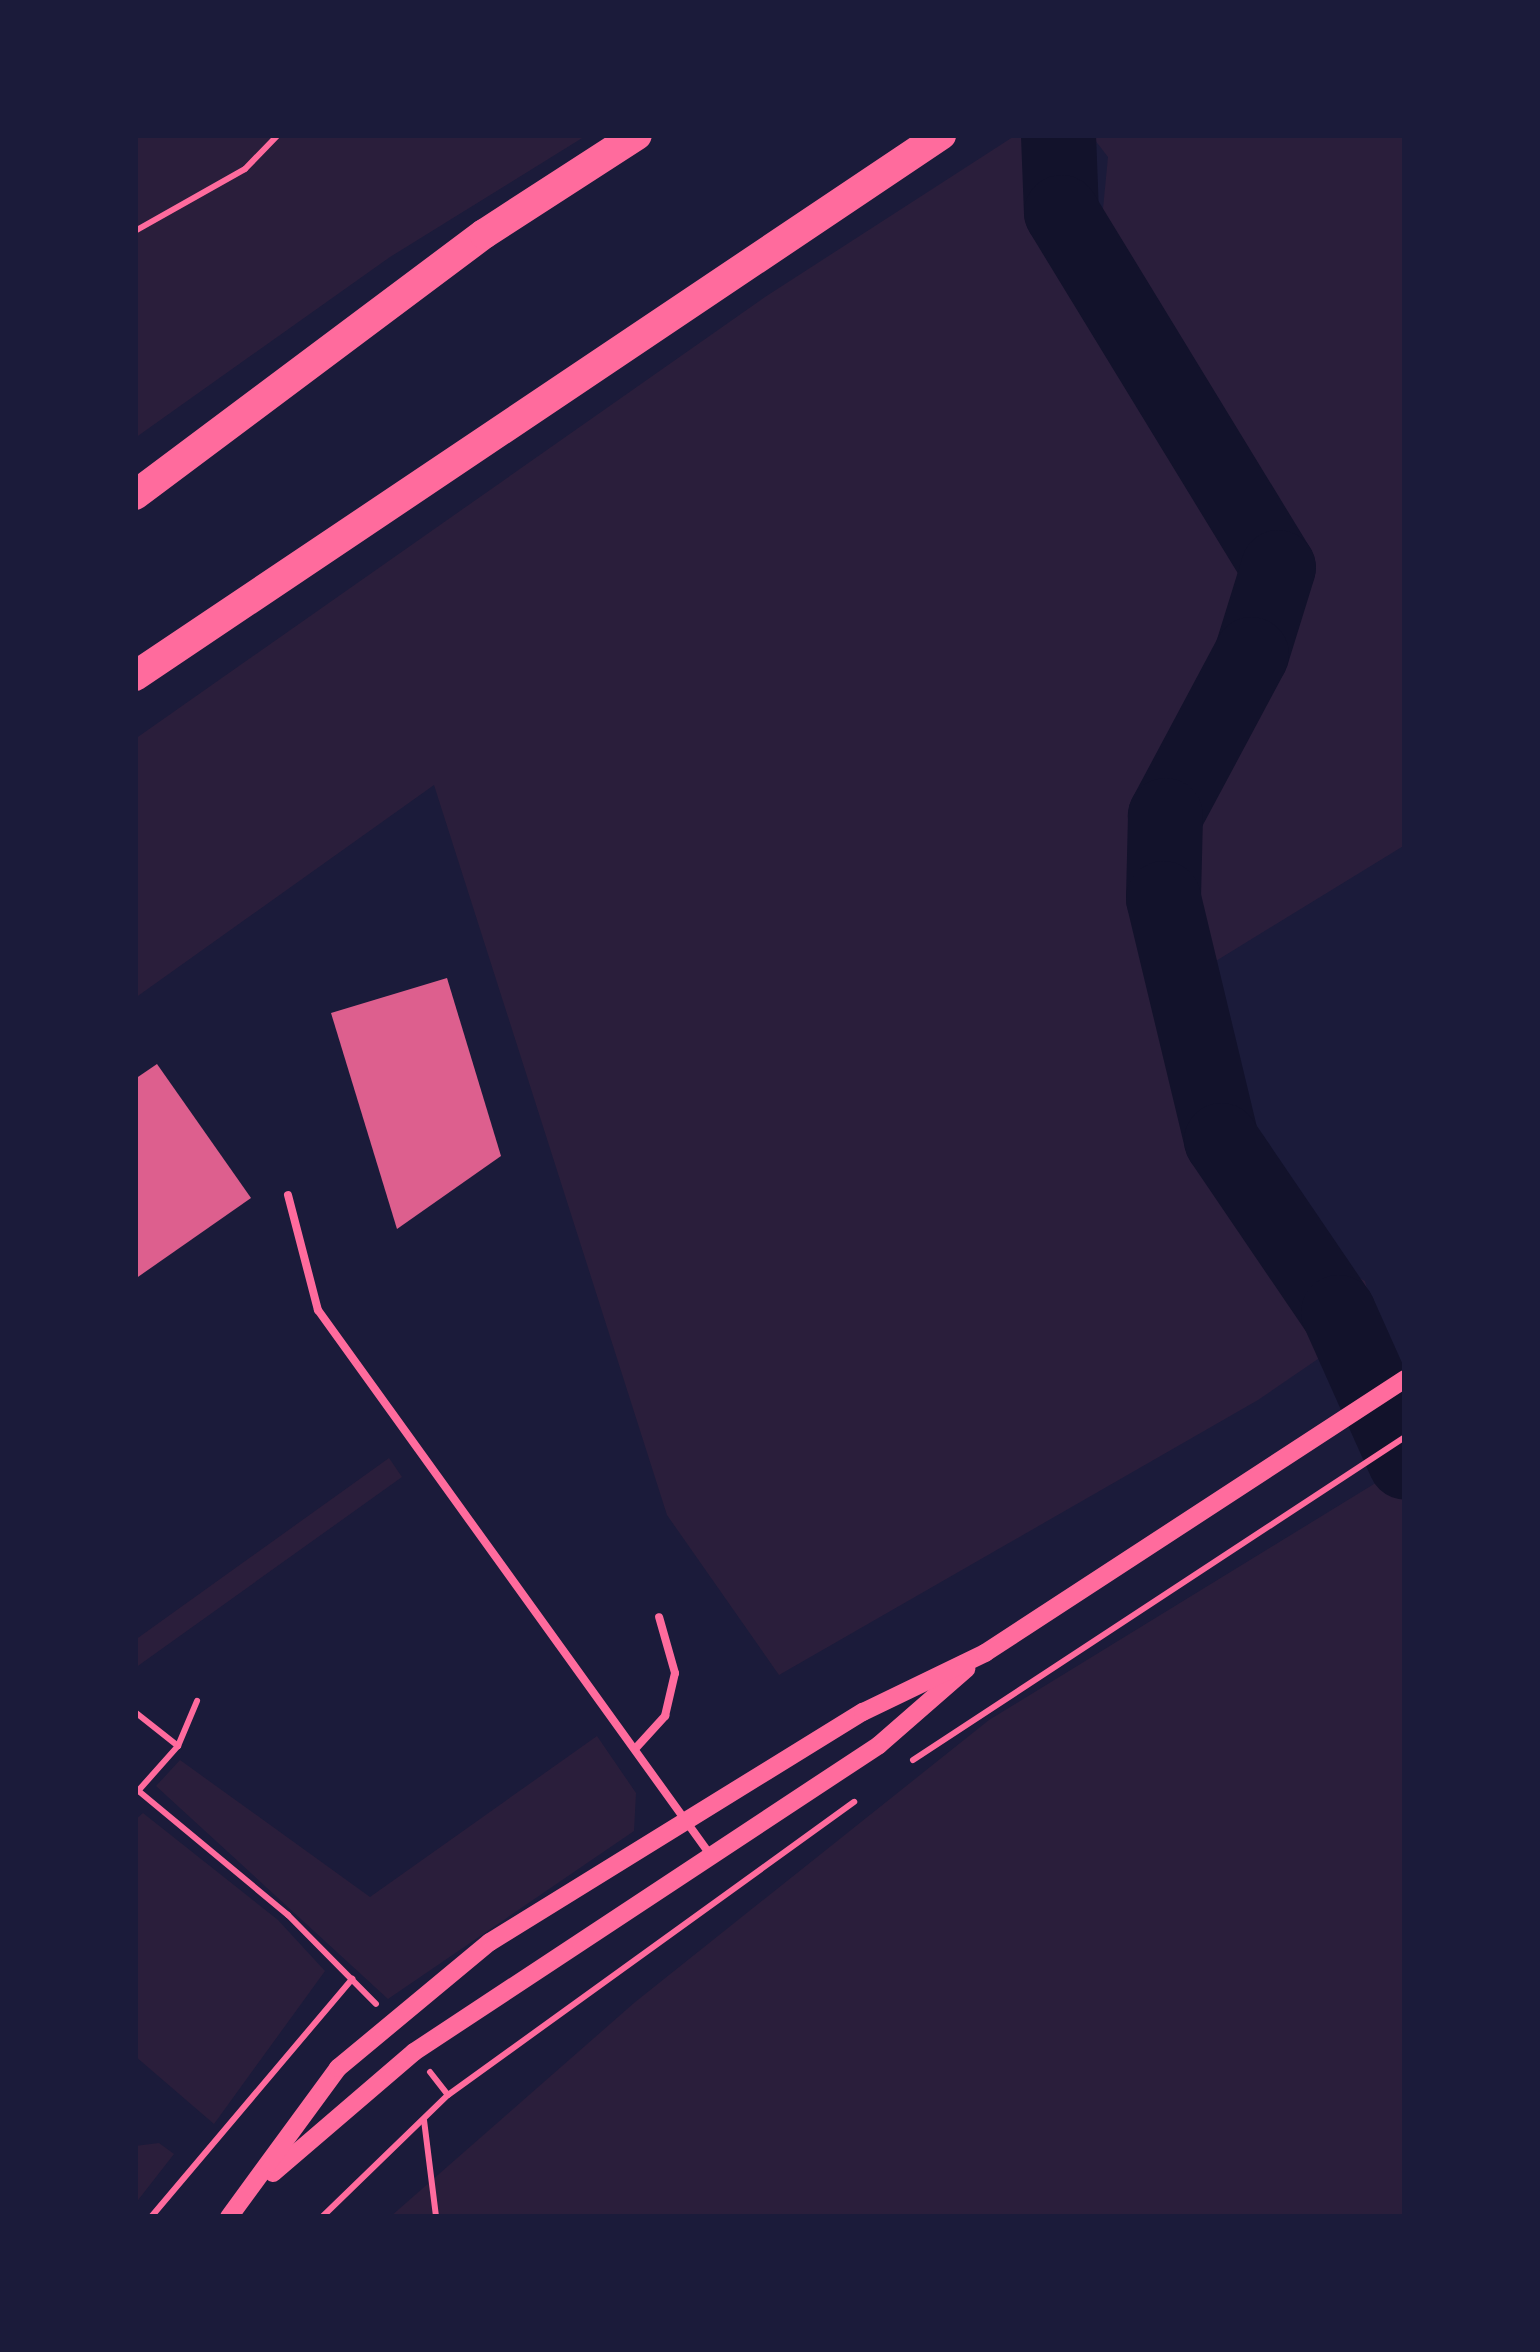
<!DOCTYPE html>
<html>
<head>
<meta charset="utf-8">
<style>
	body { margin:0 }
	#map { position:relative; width:1540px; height:2352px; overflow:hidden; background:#1b1b3a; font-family:Helvetica,sans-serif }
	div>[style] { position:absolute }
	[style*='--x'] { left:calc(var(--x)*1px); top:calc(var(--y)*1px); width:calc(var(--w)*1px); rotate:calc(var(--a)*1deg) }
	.green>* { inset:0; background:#2a1e3b }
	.river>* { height:75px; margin:-37.5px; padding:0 37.5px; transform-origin:37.5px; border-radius:37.5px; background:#12122b }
	.building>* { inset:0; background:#dd5f8e }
	.path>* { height:6px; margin:-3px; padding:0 3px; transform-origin:3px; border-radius:3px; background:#ff6b9d }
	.service>* { height:8px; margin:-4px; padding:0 4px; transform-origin:4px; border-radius:4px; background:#ff6b9d }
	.tertiary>* { height:18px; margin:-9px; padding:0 9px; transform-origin:9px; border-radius:9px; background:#ff6b9d }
	.motorway>* { height:30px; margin:-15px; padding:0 15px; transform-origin:15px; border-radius:15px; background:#ff6b9d }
	span { translate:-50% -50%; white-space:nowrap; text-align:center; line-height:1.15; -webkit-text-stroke:8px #1b1b3a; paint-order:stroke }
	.frame { position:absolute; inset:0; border:138px solid #1b1b3a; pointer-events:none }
</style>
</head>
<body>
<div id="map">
	<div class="green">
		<i style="clip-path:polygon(135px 135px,587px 135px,390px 257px,135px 438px)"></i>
		<i style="clip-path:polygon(1016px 135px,1038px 135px,1049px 153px,1048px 213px,1126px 362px,1157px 342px,1102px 219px,1108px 157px,1091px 135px,1405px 135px,1405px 845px,1211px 964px,1253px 1131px,1341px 1268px,1365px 1281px,1375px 1320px,1258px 1400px,779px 1675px,667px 1515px,434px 785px,135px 998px,135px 739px,765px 297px)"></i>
		<i style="clip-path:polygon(389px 1458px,402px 1477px,135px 1668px,135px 1640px)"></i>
		<i style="clip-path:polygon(1405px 1465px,1405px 2217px,390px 2217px,634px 2003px,989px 1720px)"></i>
		<i style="clip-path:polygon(597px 1736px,636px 1793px,634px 1831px,388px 1999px,156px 1786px,180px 1760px,370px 1897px)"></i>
		<i style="clip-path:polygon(143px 1813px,278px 1920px,325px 1971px,214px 2124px,135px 2056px,135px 1820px)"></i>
		<i style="clip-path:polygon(159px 2143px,174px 2154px,135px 2204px,135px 2146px)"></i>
	</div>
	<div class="river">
		<i style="--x:1058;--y:135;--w:77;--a:87.8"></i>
		<i style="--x:1061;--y:212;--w:416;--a:58.6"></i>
		<i style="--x:1278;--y:567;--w:91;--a:107.2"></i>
		<i style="--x:1251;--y:654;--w:183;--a:118.1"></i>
		<i style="--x:1165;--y:815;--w:83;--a:91.4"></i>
		<i style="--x:1163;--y:898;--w:249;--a:76.5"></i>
		<i style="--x:1221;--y:1140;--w:208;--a:55.8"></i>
		<i style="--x:1338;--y:1312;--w:164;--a:65.9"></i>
	</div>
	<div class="building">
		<i style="clip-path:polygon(447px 978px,501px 1156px,397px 1229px,331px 1013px)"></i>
		<i style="clip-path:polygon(157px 1064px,251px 1198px,135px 1279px,135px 1079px)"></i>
	</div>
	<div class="path">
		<i style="--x:135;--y:231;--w:126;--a:-29.4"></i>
		<i style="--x:245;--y:169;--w:47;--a:-45.9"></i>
		<i style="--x:135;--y:1712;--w:55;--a:38.3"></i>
		<i style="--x:913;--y:1760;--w:589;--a:-33.29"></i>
		<i style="--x:135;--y:1788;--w:199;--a:39.7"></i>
		<i style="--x:288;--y:1915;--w:125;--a:45.3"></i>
		<i style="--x:138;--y:1791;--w:60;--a:-48.4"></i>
		<i style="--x:178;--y:1746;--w:49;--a:-67.1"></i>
		<i style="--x:430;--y:2072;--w:29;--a:52"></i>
		<i style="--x:424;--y:2120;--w:98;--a:82.9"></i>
		<i style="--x:151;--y:2217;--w:312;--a:-49.8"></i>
		<i style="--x:322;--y:2217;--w:175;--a:-44.1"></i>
		<i style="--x:448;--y:2095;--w:501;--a:-35.82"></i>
	</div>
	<div class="service">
		<i style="--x:288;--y:1195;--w:119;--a:75.4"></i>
		<i style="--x:318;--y:1310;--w:673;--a:54.25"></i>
		<i style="--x:635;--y:1749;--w:45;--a:-47.7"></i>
		<i style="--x:665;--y:1716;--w:44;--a:-76.9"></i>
		<i style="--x:675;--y:1673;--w:58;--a:-105.9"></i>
	</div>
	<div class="tertiary">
		<i style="--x:273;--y:2173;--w:186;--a:-40.6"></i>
		<i style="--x:414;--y:2052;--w:557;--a:-33.43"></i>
		<i style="--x:879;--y:1745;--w:116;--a:-41.1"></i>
		<i style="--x:229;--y:2217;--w:185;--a:-53.8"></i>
		<i style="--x:338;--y:2068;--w:197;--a:-39.7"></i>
		<i style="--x:490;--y:1942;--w:438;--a:-31.7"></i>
		<i style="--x:863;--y:1712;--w:136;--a:-25.8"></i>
		<i style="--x:985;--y:1653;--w:501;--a:-33.12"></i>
	</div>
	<div class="motorway">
		<i style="--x:135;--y:495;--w:436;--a:-36.8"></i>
		<i style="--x:484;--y:234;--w:182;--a:-32.9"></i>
		<i style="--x:135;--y:676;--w:971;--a:-33.87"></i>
	</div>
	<div class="frame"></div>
</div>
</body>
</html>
